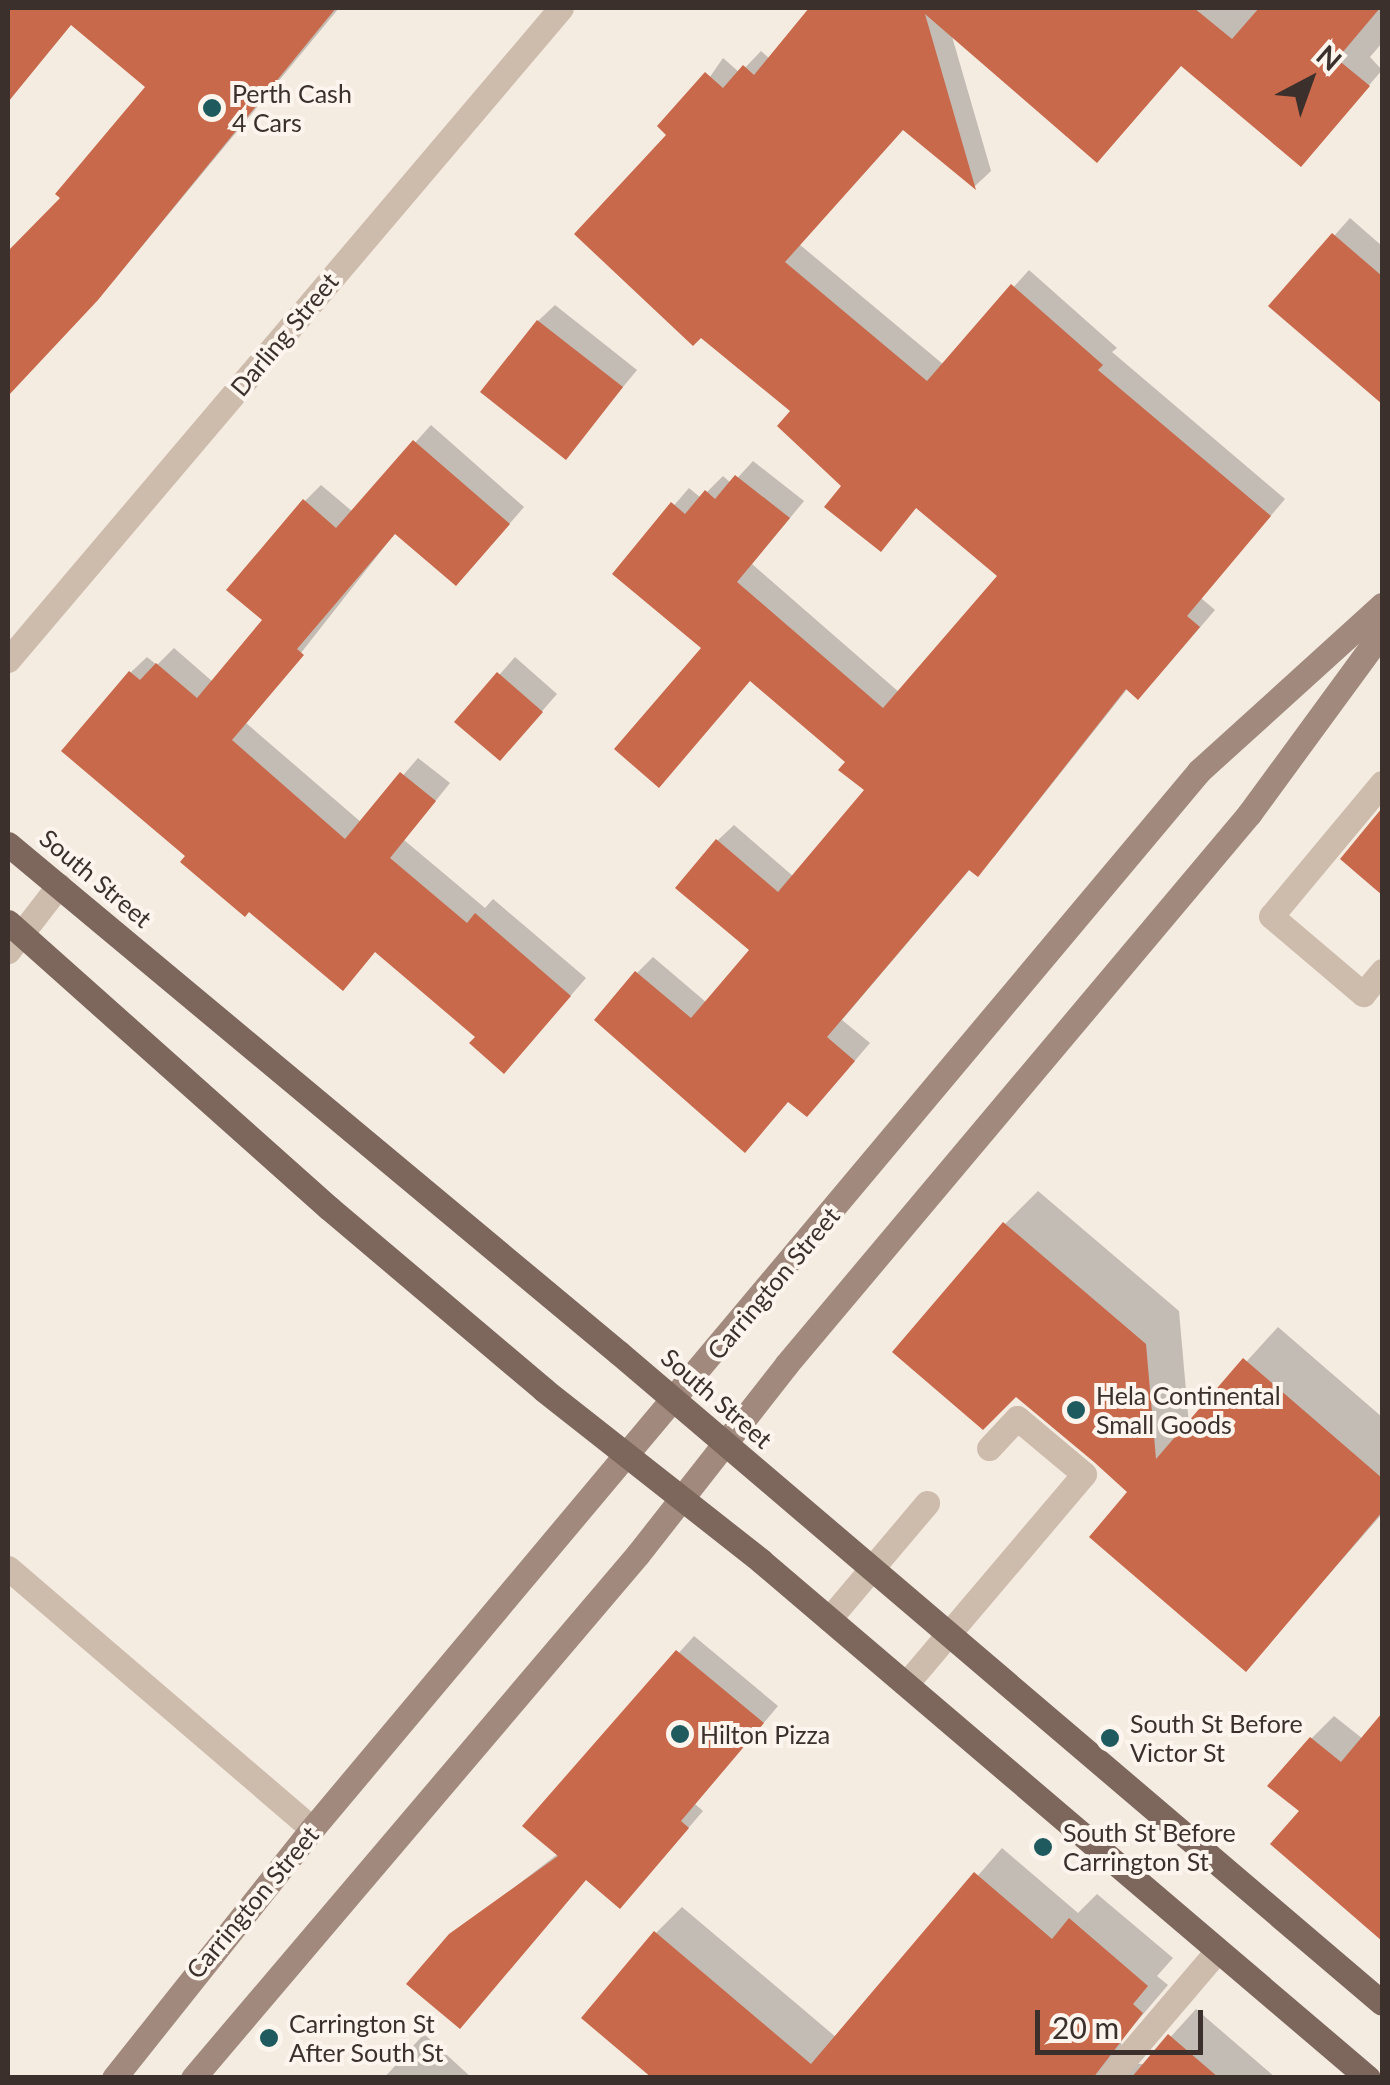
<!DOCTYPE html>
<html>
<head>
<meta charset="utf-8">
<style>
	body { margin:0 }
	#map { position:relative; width:1390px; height:2085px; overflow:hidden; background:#f4ebe1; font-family:Lato,sans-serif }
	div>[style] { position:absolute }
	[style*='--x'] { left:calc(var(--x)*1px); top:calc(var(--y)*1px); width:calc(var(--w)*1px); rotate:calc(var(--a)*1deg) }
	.shadow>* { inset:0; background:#0003 }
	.building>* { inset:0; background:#c8694b }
	.lane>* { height:25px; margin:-12.5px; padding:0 12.5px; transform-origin:12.5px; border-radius:12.5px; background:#cdbbac }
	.street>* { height:25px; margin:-12.5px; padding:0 12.5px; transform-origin:12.5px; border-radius:12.5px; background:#cdbbac }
	.secondary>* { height:25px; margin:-12.5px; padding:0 12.5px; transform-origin:12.5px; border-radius:12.5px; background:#a18a7d }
	.primary>* { height:25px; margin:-12.5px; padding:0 12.5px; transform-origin:12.5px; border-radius:12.5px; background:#7d675c }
	.dots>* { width:28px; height:28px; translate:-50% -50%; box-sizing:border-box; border:5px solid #fbf5ee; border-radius:50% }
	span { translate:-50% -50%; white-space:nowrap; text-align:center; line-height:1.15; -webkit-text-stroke:8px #fbf5ee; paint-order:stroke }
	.poi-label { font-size:25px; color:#3b302b }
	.left { translate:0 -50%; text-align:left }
	.street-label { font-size:25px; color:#3b302b }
	.frame { position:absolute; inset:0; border:10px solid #3b302b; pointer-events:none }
	.north { position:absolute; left:1260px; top:30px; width:100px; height:100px; -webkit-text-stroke:8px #fbf5ee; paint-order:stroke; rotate:41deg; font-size:28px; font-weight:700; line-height:40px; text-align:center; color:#3b302b }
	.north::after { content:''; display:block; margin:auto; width:35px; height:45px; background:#3b302b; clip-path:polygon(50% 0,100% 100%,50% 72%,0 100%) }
	.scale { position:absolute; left:1035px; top:2010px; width:168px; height:45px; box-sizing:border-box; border:5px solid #3b302b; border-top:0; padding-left:12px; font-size:30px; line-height:35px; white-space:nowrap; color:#3b302b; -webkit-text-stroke:8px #fbf5ee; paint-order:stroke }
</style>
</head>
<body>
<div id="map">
	<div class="shadow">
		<i style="clip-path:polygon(8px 8px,155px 8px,145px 18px,72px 23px,8px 102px)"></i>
		<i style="clip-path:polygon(221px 8px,339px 8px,115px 279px,8px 393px,8px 255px,235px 22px)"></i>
		<i style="clip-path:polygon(812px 8px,1382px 8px,1382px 43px,1370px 57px,1382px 70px,1317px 147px,1182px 64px,951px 33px,991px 171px,975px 186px,904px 127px,799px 244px,944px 365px,1029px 270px,1117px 348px,1112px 352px,1285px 499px,1201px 598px,1215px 610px,1154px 681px,1128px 688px,994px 857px,971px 868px,842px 1020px,870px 1043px,823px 1098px,789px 1100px,761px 1133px,637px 973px,653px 957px,707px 1003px,752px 950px,717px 841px,734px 825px,794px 877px,868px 790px,848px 761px,752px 679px,615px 574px,689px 488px,701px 498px,723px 476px,732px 484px,753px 461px,804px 501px,752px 564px,900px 693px,1000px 576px,918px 506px,881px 548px,793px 410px,670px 135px,723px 58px,740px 73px,761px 51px,770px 59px)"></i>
		<i style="clip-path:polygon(1350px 218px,1382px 246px,1382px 373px,1368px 388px,1272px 306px)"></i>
		<i style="clip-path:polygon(555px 305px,637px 370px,566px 456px,538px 321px)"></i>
		<i style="clip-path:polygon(431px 425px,524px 507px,472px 567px,396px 532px,246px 723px,362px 823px,418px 758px,450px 783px,404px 840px,485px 908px,493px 899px,586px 978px,520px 1054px,478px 1037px,376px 950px,189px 855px,130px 673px,147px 657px,157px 665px,174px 648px,213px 682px,266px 620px,305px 501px,321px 485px,353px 512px)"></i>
		<i style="clip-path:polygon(515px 657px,557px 694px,516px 741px,458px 722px)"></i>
		<i style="clip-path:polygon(1038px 1191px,1179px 1311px,1189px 1425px,1278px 1327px,1382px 1417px,1382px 1514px,1246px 1669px,1131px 1492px,1005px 1224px)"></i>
		<i style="clip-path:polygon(694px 1636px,778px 1706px,695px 1804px,703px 1811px,635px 1890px,587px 1878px,451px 1936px,559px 1853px,526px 1825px)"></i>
		<i style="clip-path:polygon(1334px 1716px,1363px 1739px,1382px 1717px,1382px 1938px,1273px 1844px,1302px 1811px,1311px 1739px)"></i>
		<i style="clip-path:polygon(1002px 1848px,1078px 1913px,1097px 1894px,1173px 1958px,1157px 1976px,1168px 1985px,1121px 2040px,1123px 2064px,1146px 2064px,1196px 2009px,1276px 2078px,656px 2078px,656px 1933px,682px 1907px,837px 2038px)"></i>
		<i style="clip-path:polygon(424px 2034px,472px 2078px,384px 2078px)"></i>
	</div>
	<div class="building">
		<i style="clip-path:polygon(8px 8px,336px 8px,98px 300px,8px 396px,8px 251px,60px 198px,55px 194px,145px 87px,71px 25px,8px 102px)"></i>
		<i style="clip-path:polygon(809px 8px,1194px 8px,1232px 39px,1259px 8px,1380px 8px,1337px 59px,1370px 86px,1301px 167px,1181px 66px,1097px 163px,925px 14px,976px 190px,903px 130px,785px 262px,927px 381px,1011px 284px,1103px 365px,1098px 370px,1271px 516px,1187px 616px,1200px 627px,1138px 700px,1126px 689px,978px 877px,969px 870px,827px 1037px,855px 1061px,807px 1117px,788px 1102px,745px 1153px,594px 1020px,635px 971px,691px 1018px,749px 950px,675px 888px,716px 839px,778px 892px,864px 790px,838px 770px,845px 762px,750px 681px,659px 788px,614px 749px,701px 648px,612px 574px,671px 502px,685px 514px,705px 490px,715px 499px,735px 475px,790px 518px,737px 582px,883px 708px,997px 576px,916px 508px,881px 552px,824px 507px,841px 486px,777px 426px,790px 411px,701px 338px,693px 346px,574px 234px,666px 135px,657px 126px,705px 72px,723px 88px,743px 65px,754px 75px)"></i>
		<i style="clip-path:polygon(1332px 233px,1382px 276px,1382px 404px,1268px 306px)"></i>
		<i style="clip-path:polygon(537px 320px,623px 387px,566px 460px,480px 392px)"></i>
		<i style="clip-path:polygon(413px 440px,510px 524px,456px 586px,395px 534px,297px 649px,304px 655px,232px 740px,345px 839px,400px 772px,436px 801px,390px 858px,467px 923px,475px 913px,571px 996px,504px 1074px,469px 1043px,475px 1037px,375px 952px,343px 991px,249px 912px,245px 917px,180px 862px,185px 856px,61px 751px,129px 671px,140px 680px,156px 663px,197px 698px,262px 620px,226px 590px,303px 499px,336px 528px)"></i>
		<i style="clip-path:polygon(497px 672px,543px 712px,500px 761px,454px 722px)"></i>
		<i style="clip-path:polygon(1382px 808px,1382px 895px,1340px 859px)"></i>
		<i style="clip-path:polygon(1003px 1222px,1146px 1344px,1156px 1459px,1243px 1358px,1382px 1478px,1382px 1512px,1246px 1672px,1089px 1537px,1127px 1492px,1094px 1462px,1016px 1397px,983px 1430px,892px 1352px)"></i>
		<i style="clip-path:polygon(676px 1650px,764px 1723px,681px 1821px,689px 1828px,620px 1909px,586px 1880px,460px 2029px,406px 1984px,449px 1934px,558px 1856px,522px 1826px)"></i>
		<i style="clip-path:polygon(1382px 1713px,1382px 1941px,1270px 1844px,1299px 1811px,1267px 1786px,1310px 1737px,1341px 1762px)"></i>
		<i style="clip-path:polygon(974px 1872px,1052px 1939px,1069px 1918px,1148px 1986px,1133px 2004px,1143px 2013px,1093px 2078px,652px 2078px,581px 2018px,654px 1931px,811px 2064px)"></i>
		<i style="clip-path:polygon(1168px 2034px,1219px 2078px,1131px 2078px)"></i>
	</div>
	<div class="lane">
		<i style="--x:1382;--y:783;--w:173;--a:129.8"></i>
		<i style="--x:1271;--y:916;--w:121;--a:40.3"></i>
		<i style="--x:1363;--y:994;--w:30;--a:-50"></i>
		<i style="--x:8;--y:1568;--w:401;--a:40.6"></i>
		<i style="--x:829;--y:1619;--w:152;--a:-49.8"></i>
		<i style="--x:906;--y:1684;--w:275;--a:-49.7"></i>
		<i style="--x:1084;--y:1474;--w:87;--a:-140.1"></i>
		<i style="--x:1017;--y:1418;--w:41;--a:133"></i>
		<i style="--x:1109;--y:2078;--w:167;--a:-49.6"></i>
	</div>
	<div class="street">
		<i style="--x:8;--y:660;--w:855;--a:-49.7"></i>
		<i style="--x:8;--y:951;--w:83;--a:-52.3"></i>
	</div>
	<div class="secondary">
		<i style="--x:114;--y:2078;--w:318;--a:-51.5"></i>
		<i style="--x:312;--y:1829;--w:1381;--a:-50.02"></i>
		<i style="--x:1199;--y:771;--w:247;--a:-42.2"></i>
		<i style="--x:193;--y:2078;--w:687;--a:-49.66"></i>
		<i style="--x:638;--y:1554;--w:240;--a:-51.9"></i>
		<i style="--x:786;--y:1365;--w:720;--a:-49.96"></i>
		<i style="--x:1249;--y:814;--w:225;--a:-53.8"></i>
	</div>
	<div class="primary">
		<i style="--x:8;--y:844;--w:795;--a:39.8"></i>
		<i style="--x:619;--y:1353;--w:1002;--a:40.43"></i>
		<i style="--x:8;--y:922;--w:430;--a:41.7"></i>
		<i style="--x:329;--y:1208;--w:282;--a:40.2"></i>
		<i style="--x:544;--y:1390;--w:276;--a:38.2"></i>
		<i style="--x:761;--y:1561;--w:797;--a:40.42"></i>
	</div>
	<div class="dots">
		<i style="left:212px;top:108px;background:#1f5a5e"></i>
		<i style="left:1076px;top:1410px;background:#1f5a5e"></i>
		<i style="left:680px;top:1734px;background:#1f5a5e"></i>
		<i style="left:1110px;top:1738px;background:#1f5a5e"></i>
		<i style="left:1043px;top:1847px;background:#1f5a5e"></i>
		<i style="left:269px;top:2038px;background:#1f5a5e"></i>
	</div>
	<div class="poi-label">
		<span class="left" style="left:232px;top:108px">Perth Cash<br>4 Cars</span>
		<span class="left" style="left:1096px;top:1410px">Hela Continental<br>Small Goods</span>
		<span class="left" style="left:1130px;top:1738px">South St Before<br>Victor St</span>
		<span class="left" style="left:700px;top:1734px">Hilton Pizza</span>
		<span class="left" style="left:1063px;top:1847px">South St Before<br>Carrington St</span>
		<span class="left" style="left:289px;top:2038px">Carrington St<br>After South St</span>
	</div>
	<div class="street-label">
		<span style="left:284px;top:334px;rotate:-50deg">Darling Street</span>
		<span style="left:96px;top:878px;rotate:40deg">South Street</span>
		<span style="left:773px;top:1283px;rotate:-50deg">Carrington Street</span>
		<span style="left:717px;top:1398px;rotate:41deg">South Street</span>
		<span style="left:252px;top:1902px;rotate:-50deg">Carrington Street</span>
	</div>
	<div class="frame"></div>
	<div class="north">N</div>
	<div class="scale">20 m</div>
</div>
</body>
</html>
